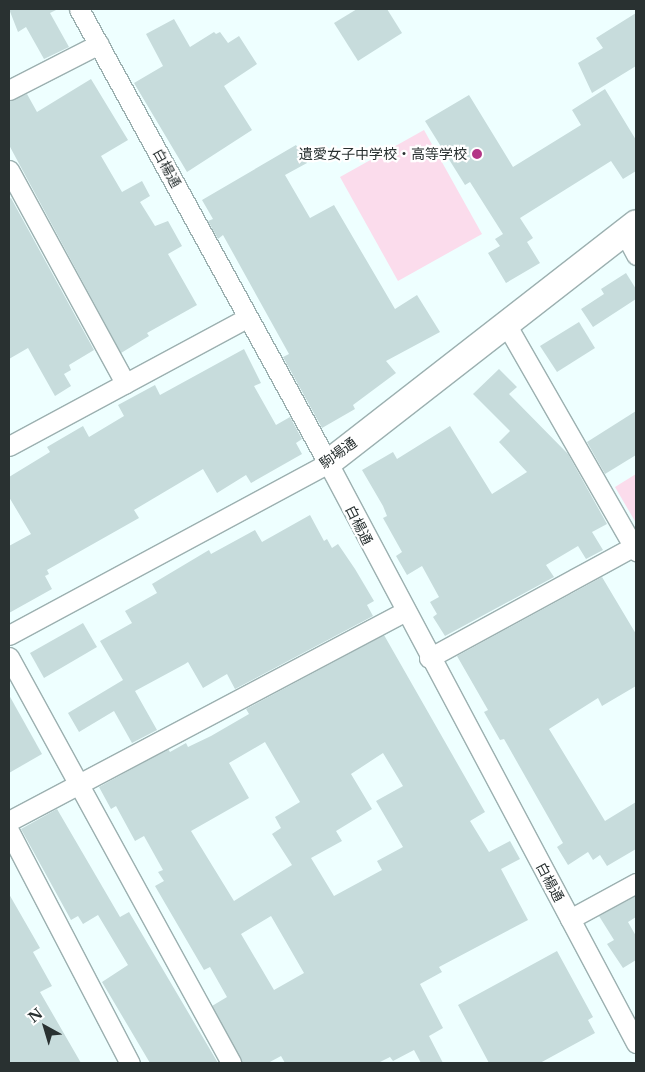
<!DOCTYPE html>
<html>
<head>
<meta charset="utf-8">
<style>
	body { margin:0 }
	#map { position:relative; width:645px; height:1072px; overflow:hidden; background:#eff; font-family:"Libre Baskerville","Noto Sans JP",serif }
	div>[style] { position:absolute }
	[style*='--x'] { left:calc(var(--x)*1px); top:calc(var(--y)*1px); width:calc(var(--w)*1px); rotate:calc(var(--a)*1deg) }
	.green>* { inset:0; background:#fbdcec }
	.building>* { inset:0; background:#c7dcdc }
	.roads { filter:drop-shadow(1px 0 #9cb0b0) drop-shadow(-1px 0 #9cb0b0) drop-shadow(0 1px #9cb0b0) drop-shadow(0 -1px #9cb0b0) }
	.street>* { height:19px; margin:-9.5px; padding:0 9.5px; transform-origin:9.5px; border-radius:9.5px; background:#fff }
	.secondary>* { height:26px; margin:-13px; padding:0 13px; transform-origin:13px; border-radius:13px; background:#fff }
	.dots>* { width:14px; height:14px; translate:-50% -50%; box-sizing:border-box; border:2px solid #fff; border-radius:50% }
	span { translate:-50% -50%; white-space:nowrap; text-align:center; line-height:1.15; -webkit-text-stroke:4.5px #fff; paint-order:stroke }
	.poi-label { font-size:14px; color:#293131 }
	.right { translate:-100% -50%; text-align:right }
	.street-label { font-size:14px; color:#293131 }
	.frame { position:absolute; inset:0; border:10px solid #293131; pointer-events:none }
	.north { position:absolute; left:20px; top:1002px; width:50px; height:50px; -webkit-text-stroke:4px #fff; paint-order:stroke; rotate:321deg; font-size:14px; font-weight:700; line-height:20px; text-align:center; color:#293131 }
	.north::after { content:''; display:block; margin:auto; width:18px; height:22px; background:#293131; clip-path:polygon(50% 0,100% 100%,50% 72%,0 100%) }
</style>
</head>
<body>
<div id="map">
	<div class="green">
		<i style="clip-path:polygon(424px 130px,482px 234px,398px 281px,340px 177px)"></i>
		<i style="clip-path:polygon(636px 474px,636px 523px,615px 487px)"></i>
	</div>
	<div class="building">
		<i style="clip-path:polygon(9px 9px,58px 9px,50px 13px,69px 47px,44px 59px,26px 27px,18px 32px)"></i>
		<i style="clip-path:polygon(357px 9px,387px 9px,402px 33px,358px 61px,334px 23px)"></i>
		<i style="clip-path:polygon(636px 13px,636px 66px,592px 93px,578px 63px,603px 48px,596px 38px)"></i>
		<i style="clip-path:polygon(174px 19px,190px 47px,214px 32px,216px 34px,220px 32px,228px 43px,239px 36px,257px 64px,224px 86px,252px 130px,187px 172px,134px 83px,163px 66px,146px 34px)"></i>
		<i style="clip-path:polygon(91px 79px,128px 140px,101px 156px,122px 192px,142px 181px,150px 196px,140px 202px,155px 226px,168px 221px,182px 246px,168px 254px,197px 305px,147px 333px,149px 336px,121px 353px,9px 145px,9px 101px,27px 94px,37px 112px)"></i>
		<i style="clip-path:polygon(605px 89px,636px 140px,636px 171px,623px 179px,611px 161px,520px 218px,533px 238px,527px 242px,540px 263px,506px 283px,488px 253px,500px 246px,495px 239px,503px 234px,470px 182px,465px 185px,425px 121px,469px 95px,513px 167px,581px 125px,572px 110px)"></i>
		<i style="clip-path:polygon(296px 145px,307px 163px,285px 175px,310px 218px,334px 205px,395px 309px,417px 295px,440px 332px,386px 361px,396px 373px,353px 405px,355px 409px,322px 428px,283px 357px,289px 354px,223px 235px,218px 239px,208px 221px,213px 219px,202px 200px)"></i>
		<i style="clip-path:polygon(11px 198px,94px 350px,69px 365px,71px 370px,64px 374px,71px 386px,55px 396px,28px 348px,9px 359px,9px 199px)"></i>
		<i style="clip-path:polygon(626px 273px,636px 289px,636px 299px,593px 327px,581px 309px,604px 294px,601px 289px)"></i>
		<i style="clip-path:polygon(579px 322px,595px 348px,557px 372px,540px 346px)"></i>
		<i style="clip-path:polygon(244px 349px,261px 383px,254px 386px,276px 425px,290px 417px,302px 439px,296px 443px,302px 454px,251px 483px,246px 475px,217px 493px,203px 469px,134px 510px,139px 518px,47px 570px,49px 574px,45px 576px,52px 589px,9px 613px,9px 546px,31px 534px,9px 497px,9px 477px,50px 452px,47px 447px,83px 426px,89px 437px,124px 416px,118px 405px,155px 385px,160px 395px)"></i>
		<i style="clip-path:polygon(499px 369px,517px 387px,509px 394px,568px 454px,607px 524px,592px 532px,603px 550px,586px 559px,578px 546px,546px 565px,554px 577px,445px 636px,433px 617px,437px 614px,430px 602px,439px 597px,422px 566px,407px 575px,396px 556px,402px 552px,383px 518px,387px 516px,383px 506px,362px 470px,393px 452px,397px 459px,450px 426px,492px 494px,527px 472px,499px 442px,510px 431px,473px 394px)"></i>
		<i style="clip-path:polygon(636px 411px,636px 455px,605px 474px,587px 442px)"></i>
		<i style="clip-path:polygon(310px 515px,324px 541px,327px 539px,332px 548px,338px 544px,355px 569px,374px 601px,367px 605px,373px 616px,235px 689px,227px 674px,203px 688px,188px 662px,185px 664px,135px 691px,157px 730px,132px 743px,114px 711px,79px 732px,68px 713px,123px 680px,100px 641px,132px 623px,125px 611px,157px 593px,152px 584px,209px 550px,211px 554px,255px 530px,262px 542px)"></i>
		<i style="clip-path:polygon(602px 577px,636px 634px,636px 686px,602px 706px,598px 698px,549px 729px,605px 821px,636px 802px,636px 849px,607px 866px,600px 855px,593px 860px,588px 852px,568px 865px,557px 847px,563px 843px,504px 739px,500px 740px,484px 712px,488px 710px,457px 656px)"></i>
		<i style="clip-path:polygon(83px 623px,97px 647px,44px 678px,30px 653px)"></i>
		<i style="clip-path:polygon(evenodd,384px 635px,485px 812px,470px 821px,489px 852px,510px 841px,520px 859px,501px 869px,528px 920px,439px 967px,442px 972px,420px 984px,443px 1028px,429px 1036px,443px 1063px,421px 1063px,414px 1050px,393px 1061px,390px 1057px,378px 1063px,285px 1063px,281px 1056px,268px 1063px,242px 1063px,212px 1006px,227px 997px,210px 967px,204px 970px,155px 886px,164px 881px,158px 872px,163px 870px,144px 836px,135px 841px,116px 806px,111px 809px,99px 787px,168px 749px,170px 752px,186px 743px,188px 747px,211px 736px,249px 714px,246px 709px,384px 635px,265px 742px,300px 802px,275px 817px,281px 828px,272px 834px,292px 865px,234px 901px,191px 831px,249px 798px,229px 763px,265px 742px,384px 635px,383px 753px,403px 786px,376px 801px,403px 847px,377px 861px,382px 870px,334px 896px,311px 858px,342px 841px,336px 831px,372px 809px,351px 774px,383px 753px,384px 635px,271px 916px,304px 973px,274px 990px,241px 934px,271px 916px)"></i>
		<i style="clip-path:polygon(9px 695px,42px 754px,9px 773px)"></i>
		<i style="clip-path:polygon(57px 809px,120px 917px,129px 912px,218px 1063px,150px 1063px,102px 982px,128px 965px,98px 915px,83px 924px,78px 916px,71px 920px,21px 829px)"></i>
		<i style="clip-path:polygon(9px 894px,40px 948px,33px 952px,52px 986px,40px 992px,81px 1063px,9px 1063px)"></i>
		<i style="clip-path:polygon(636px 896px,636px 917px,628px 922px,636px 936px,636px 960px,623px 968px,607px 944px,614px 940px,599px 916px)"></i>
		<i style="clip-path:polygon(557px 951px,593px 1017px,588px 1020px,595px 1033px,540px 1063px,489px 1063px,458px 1005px)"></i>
	</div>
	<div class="roads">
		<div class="street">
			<i style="--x:79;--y:9;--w:518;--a:61.26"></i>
			<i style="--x:328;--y:463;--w:657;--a:62.03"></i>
			<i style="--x:9;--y:90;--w:101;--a:-27.1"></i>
			<i style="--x:9;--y:170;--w:243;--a:61.4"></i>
			<i style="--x:624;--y:232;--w:26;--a:62"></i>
			<i style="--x:506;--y:324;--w:262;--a:60.2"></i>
			<i style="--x:9;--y:446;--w:270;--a:-28.3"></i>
			<i style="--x:9;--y:635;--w:362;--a:-28.3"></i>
			<i style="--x:9;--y:657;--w:463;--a:61.3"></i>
			<i style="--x:429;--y:658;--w:236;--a:-28.6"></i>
			<i style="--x:9;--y:821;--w:447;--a:-27.9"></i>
			<i style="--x:9;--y:831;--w:262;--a:62.5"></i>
			<i style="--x:570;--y:919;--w:75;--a:-28.6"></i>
		</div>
		<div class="secondary">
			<i style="--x:328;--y:463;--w:390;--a:-37.9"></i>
		</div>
	</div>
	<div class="dots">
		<i style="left:477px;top:154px;background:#b33686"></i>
	</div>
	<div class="poi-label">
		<span class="right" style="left:467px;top:154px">遺愛女子中学校・高等学校</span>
	</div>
	<div class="street-label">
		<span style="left:167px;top:168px;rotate:61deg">白楊通</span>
		<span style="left:338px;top:453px;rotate:-36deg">駒場通</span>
		<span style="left:359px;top:525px;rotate:63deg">白楊通</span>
		<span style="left:550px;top:882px;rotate:62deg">白楊通</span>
	</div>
	<div class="frame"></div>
	<div class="north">N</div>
</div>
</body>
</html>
